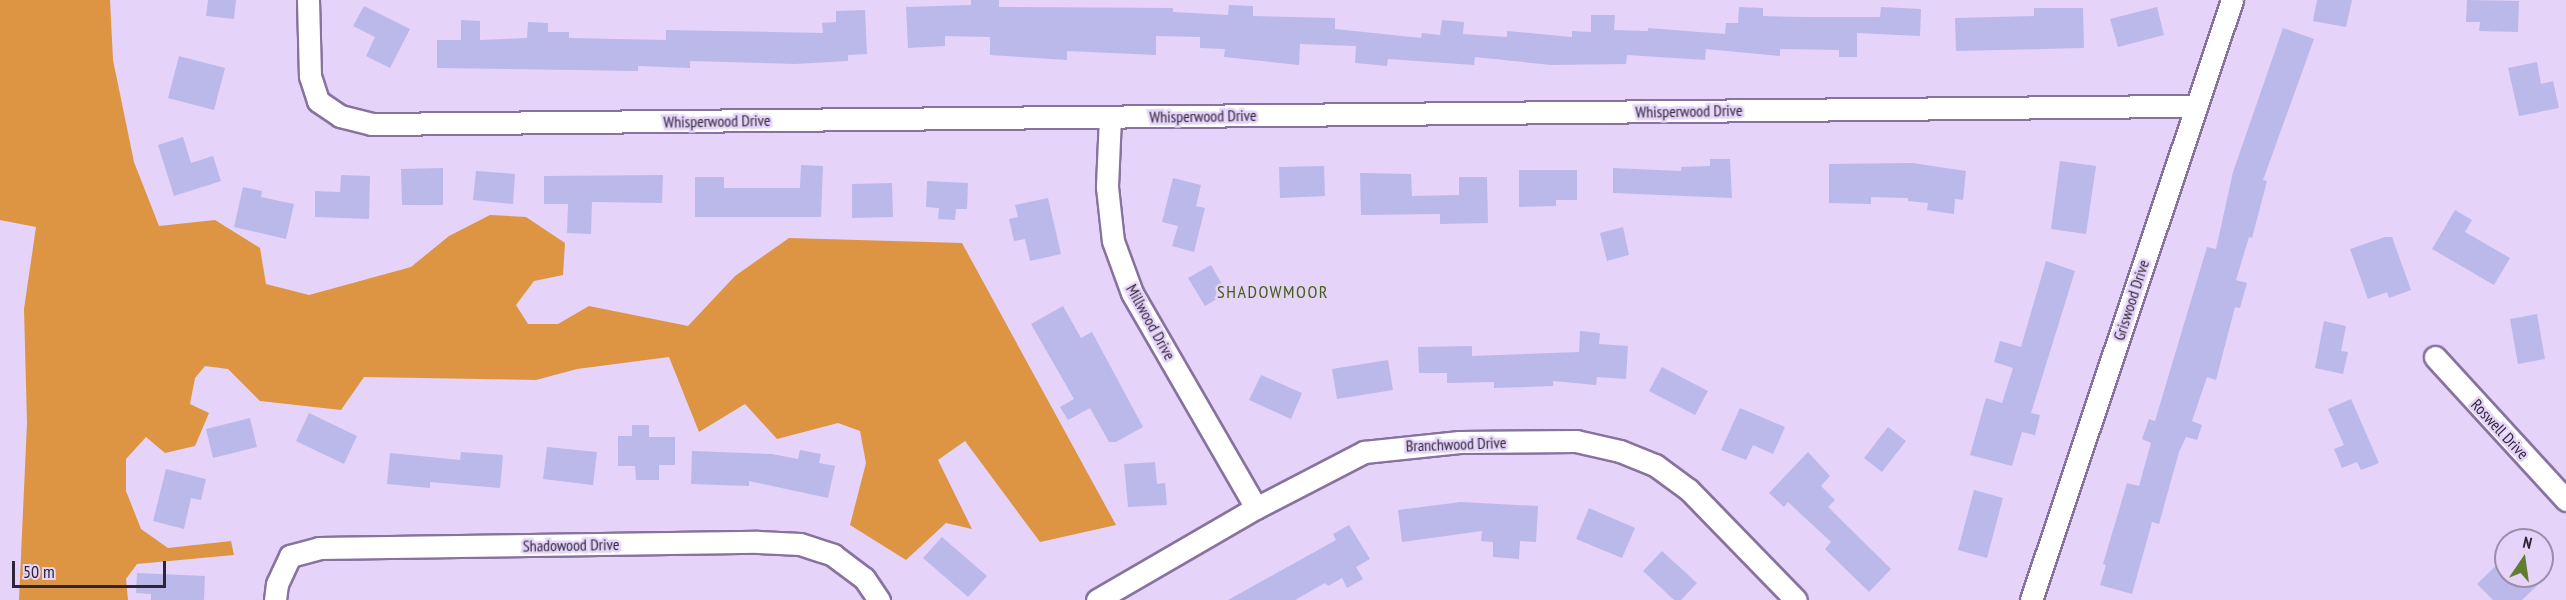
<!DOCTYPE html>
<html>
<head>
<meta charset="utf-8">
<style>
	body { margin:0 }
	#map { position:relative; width:2566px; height:600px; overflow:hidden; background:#e5d3f9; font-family:"PT Sans Narrow",sans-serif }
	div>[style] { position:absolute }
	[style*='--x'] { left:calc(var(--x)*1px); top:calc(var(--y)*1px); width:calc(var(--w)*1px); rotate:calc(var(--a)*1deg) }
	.forest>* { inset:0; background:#dd9543 }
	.building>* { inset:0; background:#bbb9ea }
	.roads { filter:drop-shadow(2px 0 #88739e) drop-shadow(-2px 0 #88739e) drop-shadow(0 2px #88739e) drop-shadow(0 -2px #88739e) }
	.minor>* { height:21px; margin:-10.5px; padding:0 10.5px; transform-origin:10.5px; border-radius:10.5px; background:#fff }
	span { translate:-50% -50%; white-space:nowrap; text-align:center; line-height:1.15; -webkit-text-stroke:5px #e5d3f9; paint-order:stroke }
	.street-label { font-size:16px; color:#2e2537 }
	.neighbourhood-label { font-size:18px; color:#465f18; letter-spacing:1.5px }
	.north { position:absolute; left:2494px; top:528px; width:60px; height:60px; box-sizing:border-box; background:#e5d3f9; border:2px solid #9c8dab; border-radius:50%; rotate:13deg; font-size:16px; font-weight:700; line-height:24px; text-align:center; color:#2e2537 }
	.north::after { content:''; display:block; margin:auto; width:21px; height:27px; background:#627d32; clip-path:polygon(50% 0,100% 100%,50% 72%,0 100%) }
	.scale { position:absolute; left:12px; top:561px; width:154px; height:27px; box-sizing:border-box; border:3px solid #2e2537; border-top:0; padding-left:8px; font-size:18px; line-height:21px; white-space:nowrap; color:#2e2537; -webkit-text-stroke:4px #e5d3f9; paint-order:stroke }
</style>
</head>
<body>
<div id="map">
	<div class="forest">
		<i style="clip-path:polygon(0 0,110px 0,113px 60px,134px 162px,159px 226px,215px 220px,260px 248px,266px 284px,309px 295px,411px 267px,449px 236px,490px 215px,526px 217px,565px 243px,563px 275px,534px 281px,516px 305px,528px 324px,558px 324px,589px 306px,688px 326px,735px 276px,789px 238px,962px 243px,1116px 525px,1040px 542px,965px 441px,938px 460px,972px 529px,946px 523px,906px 560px,850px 525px,866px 463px,860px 431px,838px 423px,777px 439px,745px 404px,699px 432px,669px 357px,577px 369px,536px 380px,364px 377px,341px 410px,260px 401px,228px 369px,205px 366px,195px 378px,190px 404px,209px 413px,195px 446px,165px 453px,146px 437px,126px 459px,126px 491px,141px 529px,168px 548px,231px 541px,234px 555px,137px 564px,126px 579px,128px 600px,19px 600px,27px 423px,24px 309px,36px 227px,0 220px)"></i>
	</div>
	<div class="building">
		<i style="clip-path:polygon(208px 0,236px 0,234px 19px,206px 16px)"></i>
		<i style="clip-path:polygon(971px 0,999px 0,999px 7px,1173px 8px,1173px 12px,1228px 15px,1229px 5px,1253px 6px,1253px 16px,1335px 18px,1335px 29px,1421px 38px,1422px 33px,1440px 35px,1442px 20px,1464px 22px,1463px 34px,1507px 37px,1507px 31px,1572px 37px,1572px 31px,1591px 32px,1591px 15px,1615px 15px,1614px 30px,1648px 31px,1648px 28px,1725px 34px,1726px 23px,1738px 23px,1739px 7px,1763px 8px,1763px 16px,1803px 17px,1880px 17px,1881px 7px,1921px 9px,1920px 36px,1857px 33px,1857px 57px,1839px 57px,1839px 50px,1780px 49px,1780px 56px,1706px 49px,1705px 60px,1627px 55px,1626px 64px,1551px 65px,1475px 57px,1474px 65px,1388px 59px,1387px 66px,1355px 63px,1356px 46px,1300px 44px,1299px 65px,1224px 57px,1225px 49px,1200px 48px,1200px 37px,1156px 36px,1156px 55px,1067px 51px,1067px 60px,990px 55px,990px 37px,945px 36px,945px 46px,908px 48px,906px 7px,971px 5px)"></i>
		<i style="clip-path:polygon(2317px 0,2352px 0,2346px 27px,2313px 21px)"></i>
		<i style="clip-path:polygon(2467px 0,2519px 1px,2518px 32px,2479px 31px,2480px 22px,2466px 22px)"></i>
		<i style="clip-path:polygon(364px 6px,410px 29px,390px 68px,366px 56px,375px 37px,353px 26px)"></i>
		<i style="clip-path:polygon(2157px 7px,2164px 35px,2118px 47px,2110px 19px)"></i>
		<i style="clip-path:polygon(2034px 8px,2083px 8px,2084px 48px,1956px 51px,1955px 18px,2034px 16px)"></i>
		<i style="clip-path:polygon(865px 10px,867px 54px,848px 55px,848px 61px,795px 64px,690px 61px,690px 68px,638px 66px,638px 71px,437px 68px,437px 40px,461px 40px,461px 20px,480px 21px,480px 40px,527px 38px,528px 22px,548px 23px,548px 32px,569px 32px,569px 38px,666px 40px,666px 30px,823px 33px,822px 23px,836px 22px,836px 11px)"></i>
		<i style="clip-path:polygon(2283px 28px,2314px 39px,2263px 180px,2267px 181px,2252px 238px,2249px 237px,2236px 280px,2247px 283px,2240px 308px,2235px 307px,2216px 380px,2207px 377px,2192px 421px,2202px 425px,2197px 440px,2186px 437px,2179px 452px,2159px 524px,2152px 522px,2132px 594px,2100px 585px,2106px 565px,2103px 564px,2127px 483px,2139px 486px,2151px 443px,2142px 439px,2149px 419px,2155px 421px,2207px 247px,2216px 249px,2233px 172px)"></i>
		<i style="clip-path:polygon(179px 56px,225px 68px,214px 110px,168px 98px)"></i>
		<i style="clip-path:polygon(2537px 62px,2541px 84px,2553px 81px,2559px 108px,2519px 116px,2508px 68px)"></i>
		<i style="clip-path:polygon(183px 137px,191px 163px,213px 156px,221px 181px,174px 196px,158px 145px)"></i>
		<i style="clip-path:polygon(1710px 159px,1730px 159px,1732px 198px,1613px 193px,1613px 168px,1681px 171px,1681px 167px,1710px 166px)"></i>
		<i style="clip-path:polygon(2060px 161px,2096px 166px,2086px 234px,2051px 229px)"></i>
		<i style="clip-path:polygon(1912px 163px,1966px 171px,1963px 200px,1955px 199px,1954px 214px,1927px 210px,1928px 203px,1908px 201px,1908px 198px,1871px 197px,1871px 204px,1829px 203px,1829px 164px)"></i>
		<i style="clip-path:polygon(801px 165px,823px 166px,821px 217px,695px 217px,695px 177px,724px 177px,724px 188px,800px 188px)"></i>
		<i style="clip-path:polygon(1324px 166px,1325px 196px,1280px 198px,1279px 167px)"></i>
		<i style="clip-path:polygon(443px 168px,443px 205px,402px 205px,401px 169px)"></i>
		<i style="clip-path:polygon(1519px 170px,1577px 170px,1577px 200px,1556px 200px,1556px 206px,1519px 207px)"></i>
		<i style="clip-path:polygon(476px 171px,515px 174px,513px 204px,473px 200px)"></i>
		<i style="clip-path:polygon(1360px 173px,1411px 174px,1412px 196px,1459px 195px,1459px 177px,1487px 177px,1488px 223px,1440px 224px,1440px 214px,1361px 215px)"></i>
		<i style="clip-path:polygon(341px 175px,370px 176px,369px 219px,315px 217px,315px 191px,340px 192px)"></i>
		<i style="clip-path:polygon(663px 175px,662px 203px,592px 202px,591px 234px,567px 233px,568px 204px,544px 204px,544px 176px)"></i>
		<i style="clip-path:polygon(1173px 178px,1201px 185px,1196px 206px,1205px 208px,1194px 252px,1172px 246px,1178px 226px,1162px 222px)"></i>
		<i style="clip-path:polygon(927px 181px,968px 183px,967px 209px,956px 209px,955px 220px,938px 219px,939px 208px,926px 207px)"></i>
		<i style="clip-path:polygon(892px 183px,893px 217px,852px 218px,852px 184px)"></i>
		<i style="clip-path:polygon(243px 187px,262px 191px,261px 197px,294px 204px,286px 239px,234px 227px)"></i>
		<i style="clip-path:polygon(1048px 198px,1061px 254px,1030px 261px,1025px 239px,1014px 241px,1009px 219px,1018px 217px,1015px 205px)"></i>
		<i style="clip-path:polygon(2455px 210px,2472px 220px,2465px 232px,2510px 258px,2494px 285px,2432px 249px)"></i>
		<i style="clip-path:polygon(1623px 227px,1629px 255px,1607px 261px,1600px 233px)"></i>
		<i style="clip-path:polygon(2385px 237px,2392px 237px,2411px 290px,2389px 298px,2387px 292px,2368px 299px,2350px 249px)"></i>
		<i style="clip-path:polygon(2046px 261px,2075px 271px,2031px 413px,2040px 415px,2035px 435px,2022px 432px,2012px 466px,1970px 455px,1986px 398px,2002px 403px,2013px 368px,1994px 362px,2000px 341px,2021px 347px)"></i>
		<i style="clip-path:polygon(1211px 265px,1227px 293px,1205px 306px,1188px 278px)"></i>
		<i style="clip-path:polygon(1063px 306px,1081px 338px,1092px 332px,1143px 427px,1116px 442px,1109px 442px,1090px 408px,1068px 420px,1060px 407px,1074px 399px,1031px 324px)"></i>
		<i style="clip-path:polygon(2537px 314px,2545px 359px,2518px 364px,2510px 319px)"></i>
		<i style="clip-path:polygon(2324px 321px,2346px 326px,2341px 351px,2348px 352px,2343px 374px,2315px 368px)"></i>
		<i style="clip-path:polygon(1580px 331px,1600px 333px,1599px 344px,1628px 346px,1626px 379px,1597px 377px,1596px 385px,1553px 381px,1553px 386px,1494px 388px,1494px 382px,1447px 383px,1447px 373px,1419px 373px,1418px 347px,1472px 346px,1472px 356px,1579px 352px)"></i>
		<i style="clip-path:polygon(1388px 360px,1393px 390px,1337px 399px,1332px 369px)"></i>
		<i style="clip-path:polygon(1662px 367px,1708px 391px,1695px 415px,1649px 391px)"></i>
		<i style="clip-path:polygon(1261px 375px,1302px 393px,1291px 419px,1249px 400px)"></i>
		<i style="clip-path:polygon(2351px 399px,2379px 463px,2361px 470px,2357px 462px,2342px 468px,2334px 449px,2344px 445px,2328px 409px)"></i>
		<i style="clip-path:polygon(1740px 408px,1785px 427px,1773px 454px,1753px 445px,1746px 460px,1721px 450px)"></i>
		<i style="clip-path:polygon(309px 413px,357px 436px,344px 464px,296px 441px)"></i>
		<i style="clip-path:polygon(250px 418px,257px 447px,213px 458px,206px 429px)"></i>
		<i style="clip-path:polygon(632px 425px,649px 425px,649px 437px,675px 437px,675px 465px,659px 465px,659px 480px,636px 480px,635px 466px,618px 466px,618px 436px,632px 436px)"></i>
		<i style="clip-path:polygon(1888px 427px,1906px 441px,1882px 472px,1864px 458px)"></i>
		<i style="clip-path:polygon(547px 447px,597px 452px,593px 485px,543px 479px)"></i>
		<i style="clip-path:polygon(800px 450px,821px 454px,819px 463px,835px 466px,828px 498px,749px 481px,749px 486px,691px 484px,692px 451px,772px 454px,798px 459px)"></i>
		<i style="clip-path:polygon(461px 452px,503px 455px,500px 488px,430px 482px,430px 488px,387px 484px,390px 453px,460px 460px)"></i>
		<i style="clip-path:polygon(1808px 452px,1830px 476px,1821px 486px,1835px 500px,1828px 507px,1891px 569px,1869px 592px,1825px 549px,1831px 542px,1788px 502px,1784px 507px,1769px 493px)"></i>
		<i style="clip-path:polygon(1155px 462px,1157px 484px,1165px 483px,1167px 505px,1128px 507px,1124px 464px)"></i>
		<i style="clip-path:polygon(166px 469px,206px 479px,201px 500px,191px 498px,184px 529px,153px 521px)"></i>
		<i style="clip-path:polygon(1974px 490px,2003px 498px,1987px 558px,1958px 550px)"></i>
		<i style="clip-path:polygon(1461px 502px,1538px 506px,1536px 542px,1520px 541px,1519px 559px,1493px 557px,1493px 542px,1481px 541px,1482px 531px,1402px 542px,1398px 510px)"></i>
		<i style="clip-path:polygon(1589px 508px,1635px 528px,1622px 558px,1576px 539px)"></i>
		<i style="clip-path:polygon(1349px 525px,1370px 559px,1356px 567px,1363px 579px,1347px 588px,1342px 578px,1328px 586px,1325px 583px,1295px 600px,1228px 600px,1336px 540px,1333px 534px)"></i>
		<i style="clip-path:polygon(942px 537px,987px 576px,968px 597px,923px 558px)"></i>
		<i style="clip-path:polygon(1662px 551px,1697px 583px,1681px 600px,1674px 600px,1643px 571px)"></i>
		<i style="clip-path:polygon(2506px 556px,2506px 576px,2547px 576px,2522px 600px,2493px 600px,2477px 584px)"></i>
		<i style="clip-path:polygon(137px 573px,205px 576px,204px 600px,151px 600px,151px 594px,136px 593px)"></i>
	</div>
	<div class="roads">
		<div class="minor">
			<i style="--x:308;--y:0;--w:76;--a:88.5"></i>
			<i style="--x:310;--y:76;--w:26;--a:72"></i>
			<i style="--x:318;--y:101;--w:27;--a:34"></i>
			<i style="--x:340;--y:116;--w:32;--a:14"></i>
			<i style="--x:371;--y:124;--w:1824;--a:-0.57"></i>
			<i style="--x:1110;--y:117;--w:70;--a:92.5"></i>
			<i style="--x:1107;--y:187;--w:54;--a:83.7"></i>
			<i style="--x:1113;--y:241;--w:55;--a:69.9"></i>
			<i style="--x:1132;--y:293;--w:248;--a:60"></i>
			<i style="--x:2435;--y:357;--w:194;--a:47.5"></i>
			<i style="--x:275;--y:600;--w:16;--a:-83"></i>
			<i style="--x:277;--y:584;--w:31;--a:-65"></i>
			<i style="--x:290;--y:556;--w:30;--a:-15"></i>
			<i style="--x:319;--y:548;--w:439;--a:-0.8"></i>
			<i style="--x:758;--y:542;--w:42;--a:2.7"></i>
			<i style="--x:800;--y:544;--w:35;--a:18"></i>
			<i style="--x:833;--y:555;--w:39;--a:37"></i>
			<i style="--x:864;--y:578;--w:27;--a:56"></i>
			<i style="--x:1097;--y:600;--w:184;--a:-30.1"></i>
			<i style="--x:1256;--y:508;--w:122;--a:-27.4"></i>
			<i style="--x:1364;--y:452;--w:96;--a:-6"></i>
			<i style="--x:1459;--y:442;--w:117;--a:-0.5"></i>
			<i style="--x:1576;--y:441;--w:45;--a:12.8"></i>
			<i style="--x:1620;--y:451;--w:38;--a:22"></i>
			<i style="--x:1655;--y:465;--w:42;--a:36.3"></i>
			<i style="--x:1689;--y:490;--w:153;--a:45.8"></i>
			<i style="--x:2031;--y:600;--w:633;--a:-71.48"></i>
		</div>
	</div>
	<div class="street-label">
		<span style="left:1689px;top:111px;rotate:-1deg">Whisperwood Drive</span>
		<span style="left:1203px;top:116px;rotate:-1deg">Whisperwood Drive</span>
		<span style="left:717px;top:121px;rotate:-1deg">Whisperwood Drive</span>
		<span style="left:2131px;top:300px;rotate:-72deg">Griswood Drive</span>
		<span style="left:1151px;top:322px;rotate:61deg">Millwood Drive</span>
		<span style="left:2500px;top:429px;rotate:47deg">Roswell Drive</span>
		<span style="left:1456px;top:444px;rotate:-2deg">Branchwood Drive</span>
		<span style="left:571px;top:545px;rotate:-1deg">Shadowood Drive</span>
	</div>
	<div class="neighbourhood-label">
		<span style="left:1273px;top:292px">SHADOWMOOR</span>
	</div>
	<div class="north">N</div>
	<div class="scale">50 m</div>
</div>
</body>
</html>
